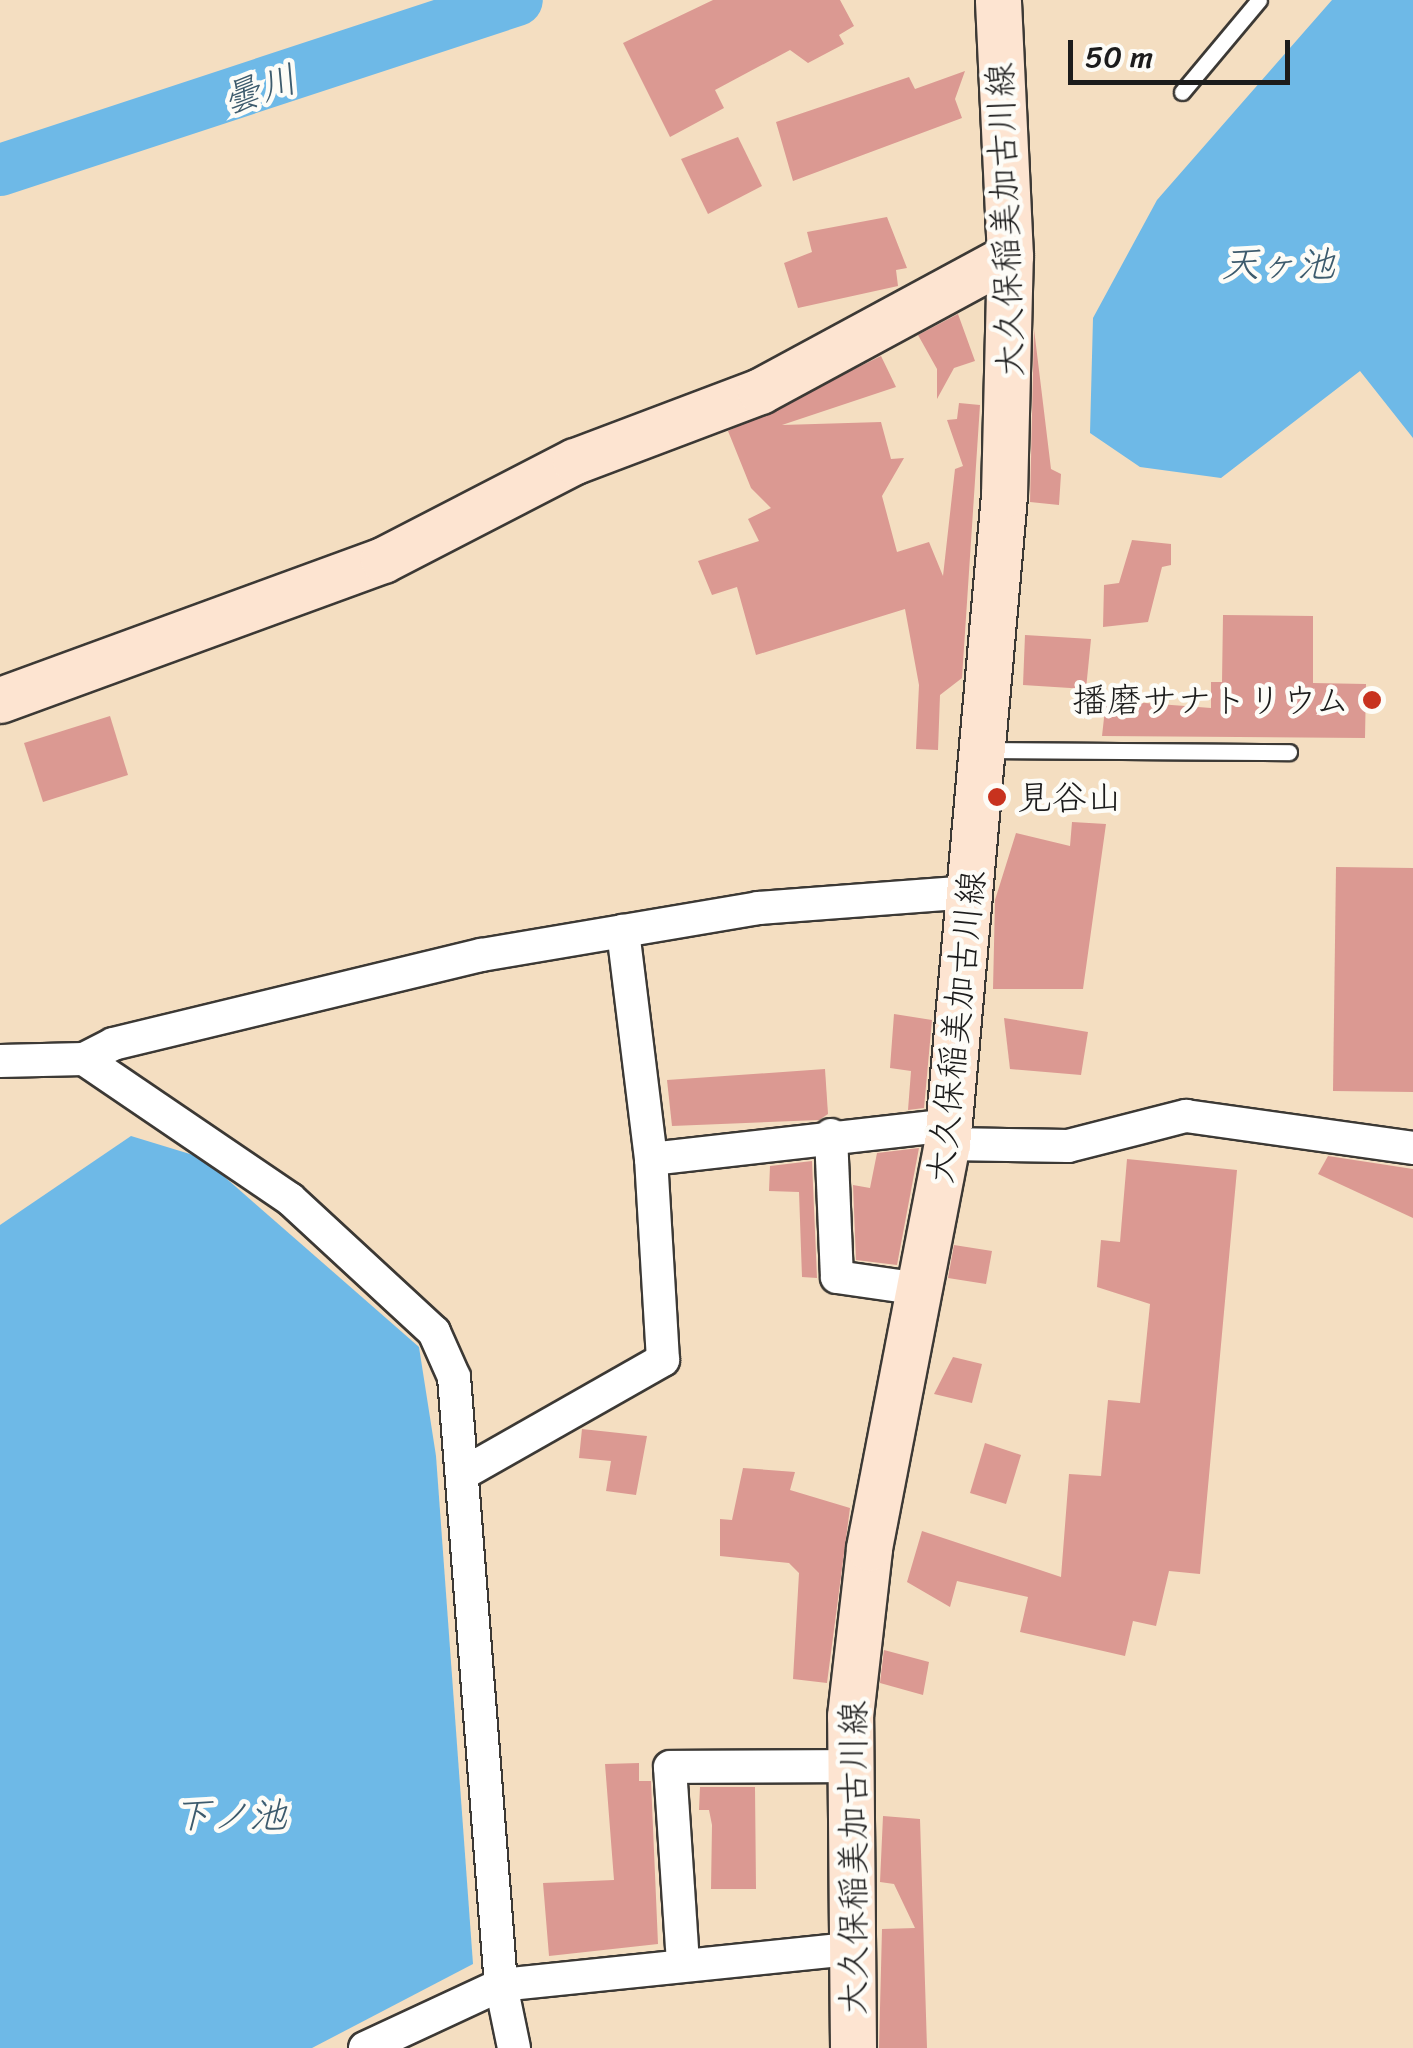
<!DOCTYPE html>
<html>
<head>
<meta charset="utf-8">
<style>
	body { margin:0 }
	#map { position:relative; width:1413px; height:2048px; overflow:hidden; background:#f4dec1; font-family:Sriracha,"Klee One",sans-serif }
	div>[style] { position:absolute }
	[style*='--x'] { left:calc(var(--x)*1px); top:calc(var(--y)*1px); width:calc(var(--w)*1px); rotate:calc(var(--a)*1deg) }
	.water>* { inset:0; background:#6eb9e7 }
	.river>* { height:52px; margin:-26px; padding:0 26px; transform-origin:26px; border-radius:26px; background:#6eb9e7 }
	.building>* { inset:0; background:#db9992 }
	.roads { filter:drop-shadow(2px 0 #3c3935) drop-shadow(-2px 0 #3c3935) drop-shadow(0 2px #3c3935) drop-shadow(0 -2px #3c3935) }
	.lane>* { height:15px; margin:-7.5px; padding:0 7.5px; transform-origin:7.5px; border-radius:7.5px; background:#fff }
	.street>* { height:32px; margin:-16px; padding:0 16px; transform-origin:16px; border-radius:16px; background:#fff }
	.secondary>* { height:45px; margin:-22.5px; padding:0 22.5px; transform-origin:22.5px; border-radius:22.5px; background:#fde4d1 }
	.dots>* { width:28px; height:28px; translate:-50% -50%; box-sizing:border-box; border:5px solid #fdfcf7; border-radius:50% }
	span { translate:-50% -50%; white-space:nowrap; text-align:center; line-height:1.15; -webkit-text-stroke:9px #fdfcf7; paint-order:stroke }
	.street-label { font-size:35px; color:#1c1c1c }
	.poi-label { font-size:35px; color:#1c1c1c }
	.right { translate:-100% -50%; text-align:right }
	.left { translate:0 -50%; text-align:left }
	.water-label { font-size:38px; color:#3d5b6d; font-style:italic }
	.scale { position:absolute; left:1068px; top:40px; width:222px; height:45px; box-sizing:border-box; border:5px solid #1c1c1c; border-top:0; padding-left:12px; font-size:30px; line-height:35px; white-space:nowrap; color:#1c1c1c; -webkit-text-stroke:8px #fdfcf7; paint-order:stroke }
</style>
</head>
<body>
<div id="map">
	<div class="water">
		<i style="clip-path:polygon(1332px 0,1413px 0,1413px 438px,1360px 371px,1221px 478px,1140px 467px,1090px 433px,1093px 318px,1157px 200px)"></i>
		<i style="clip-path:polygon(131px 1136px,203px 1158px,419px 1347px,436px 1456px,473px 1964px,312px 2048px,0 2048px,0 1225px)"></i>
	</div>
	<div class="river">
		<i style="--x:0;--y:170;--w:544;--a:-18.2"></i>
	</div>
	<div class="building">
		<i style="clip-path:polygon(713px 0,840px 0,854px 26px,839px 35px,844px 44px,808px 63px,790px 50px,715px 90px,724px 108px,670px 137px,623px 43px)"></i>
		<i style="clip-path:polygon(965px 71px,955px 99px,962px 118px,793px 181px,776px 122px,909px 77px,915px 89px)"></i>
		<i style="clip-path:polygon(738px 137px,762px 186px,708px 214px,681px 159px)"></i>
		<i style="clip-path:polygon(887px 217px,907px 268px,896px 270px,898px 286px,798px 308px,784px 263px,812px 252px,807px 232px)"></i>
		<i style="clip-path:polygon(958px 314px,975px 361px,954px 368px,937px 399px,937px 369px,918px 335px)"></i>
		<i style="clip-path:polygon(1034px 329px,1051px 469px,1061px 474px,1059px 505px,1030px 502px)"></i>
		<i style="clip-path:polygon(881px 356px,896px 387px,782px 425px,881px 422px,891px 459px,904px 458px,882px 496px,897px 552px,929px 542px,943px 576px,955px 469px,963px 466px,947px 420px,957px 419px,959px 403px,980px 405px,962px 678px,940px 695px,938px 750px,916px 749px,919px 685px,905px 609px,756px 655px,737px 587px,712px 595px,698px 561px,759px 541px,748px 519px,771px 508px,751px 488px,728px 431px)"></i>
		<i style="clip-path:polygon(1132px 540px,1171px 544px,1171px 565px,1162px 567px,1148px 622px,1103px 627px,1104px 585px,1119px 583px)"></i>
		<i style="clip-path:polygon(1223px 615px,1313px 616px,1313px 683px,1366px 684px,1365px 738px,1102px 736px,1106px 700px,1211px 708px,1211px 682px,1222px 682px)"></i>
		<i style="clip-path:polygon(1025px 635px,1091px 639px,1086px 689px,1023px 685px)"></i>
		<i style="clip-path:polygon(110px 716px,128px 775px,43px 802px,24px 743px)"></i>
		<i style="clip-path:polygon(1072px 822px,1106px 824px,1083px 989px,993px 989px,995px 900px,1016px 833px,1070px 846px)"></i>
		<i style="clip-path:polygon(1336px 867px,1413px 868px,1413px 1092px,1333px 1091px)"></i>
		<i style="clip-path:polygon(894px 1014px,932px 1020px,924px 1108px,908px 1110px,911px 1071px,890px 1068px)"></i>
		<i style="clip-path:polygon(1004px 1018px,1088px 1032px,1081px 1075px,1010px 1069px)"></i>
		<i style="clip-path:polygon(825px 1069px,828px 1114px,819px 1120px,672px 1126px,667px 1080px)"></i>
		<i style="clip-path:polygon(919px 1148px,897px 1265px,856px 1260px,853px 1185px,870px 1188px,877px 1153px)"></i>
		<i style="clip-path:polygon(1328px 1156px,1413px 1169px,1413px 1218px,1318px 1174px)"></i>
		<i style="clip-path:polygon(1127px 1159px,1237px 1170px,1200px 1574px,1169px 1571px,1156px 1626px,1133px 1621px,1125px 1656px,1020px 1632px,1028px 1597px,957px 1581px,950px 1607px,907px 1582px,922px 1531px,1061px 1577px,1069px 1474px,1101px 1476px,1108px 1400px,1140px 1403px,1150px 1304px,1097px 1287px,1101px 1240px,1120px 1242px)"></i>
		<i style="clip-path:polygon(812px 1161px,817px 1278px,802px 1277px,799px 1192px,769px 1191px,770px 1166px)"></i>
		<i style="clip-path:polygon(954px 1245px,992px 1251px,986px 1284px,948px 1278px)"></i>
		<i style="clip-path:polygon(953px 1357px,982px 1364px,972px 1403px,934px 1394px)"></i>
		<i style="clip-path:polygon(582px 1429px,647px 1436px,636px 1495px,606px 1491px,611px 1461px,579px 1458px)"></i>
		<i style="clip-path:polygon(985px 1443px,1021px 1455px,1006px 1504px,970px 1493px)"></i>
		<i style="clip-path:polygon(743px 1468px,795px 1472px,790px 1490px,850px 1508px,827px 1683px,793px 1679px,799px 1573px,789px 1563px,720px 1556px,720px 1519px,732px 1520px)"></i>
		<i style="clip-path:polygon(884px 1650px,929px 1662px,923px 1695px,880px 1683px)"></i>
		<i style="clip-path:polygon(639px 1763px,639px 1781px,651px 1781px,658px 1944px,549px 1956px,543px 1883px,614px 1880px,605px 1764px)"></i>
		<i style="clip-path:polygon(700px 1787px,755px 1787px,756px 1889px,711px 1889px,712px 1825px,709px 1810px,699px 1810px)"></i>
		<i style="clip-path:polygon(883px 1816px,920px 1819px,927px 2048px,879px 2048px,882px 1929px,915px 1928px,894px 1884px,880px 1882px)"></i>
	</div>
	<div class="roads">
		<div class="lane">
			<i style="--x:1182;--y:92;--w:120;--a:-50.1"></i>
			<i style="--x:988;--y:750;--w:301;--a:0.4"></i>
		</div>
		<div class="street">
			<i style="--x:84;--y:1059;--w:249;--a:34.2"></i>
			<i style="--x:290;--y:1199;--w:196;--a:42.7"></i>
			<i style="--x:434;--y:1332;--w:49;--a:66"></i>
			<i style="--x:454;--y:1377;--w:610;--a:85.58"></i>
			<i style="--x:501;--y:1985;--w:64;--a:78.3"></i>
			<i style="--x:0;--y:1061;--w:84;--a:-1.4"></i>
			<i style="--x:84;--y:1059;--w:33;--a:-27"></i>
			<i style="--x:113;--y:1044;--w:379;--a:-13.6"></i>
			<i style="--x:481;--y:955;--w:281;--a:-9.6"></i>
			<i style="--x:758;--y:908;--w:214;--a:-4.3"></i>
			<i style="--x:831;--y:1135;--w:142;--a:87.6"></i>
			<i style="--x:837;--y:1277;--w:84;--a:8.2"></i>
			<i style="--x:947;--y:1144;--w:121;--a:0.9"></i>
			<i style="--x:1068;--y:1146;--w:122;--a:-14.3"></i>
			<i style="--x:1186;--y:1116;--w:229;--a:8"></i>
			<i style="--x:651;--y:1159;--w:300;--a:-6.5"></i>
			<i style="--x:464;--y:1473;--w:229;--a:-29.6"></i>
			<i style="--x:663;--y:1360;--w:201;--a:-93.4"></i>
			<i style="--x:651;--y:1159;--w:230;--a:-97"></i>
			<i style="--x:683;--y:1963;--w:196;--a:-93.8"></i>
			<i style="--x:670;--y:1767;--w:177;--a:-0.3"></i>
			<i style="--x:365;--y:2048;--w:150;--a:-24.9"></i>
			<i style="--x:501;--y:1985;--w:351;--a:-5.9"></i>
		</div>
		<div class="secondary">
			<i style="--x:0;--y:700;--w:408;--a:-20.1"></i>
			<i style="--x:383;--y:560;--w:216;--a:-27.3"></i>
			<i style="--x:575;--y:461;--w:198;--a:-20.7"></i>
			<i style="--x:760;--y:391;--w:284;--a:-28.4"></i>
			<i style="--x:853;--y:2048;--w:332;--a:-90.5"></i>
			<i style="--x:850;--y:1716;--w:169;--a:-83.5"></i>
			<i style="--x:869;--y:1548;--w:411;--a:-79.1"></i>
			<i style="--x:947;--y:1144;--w:651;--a:-84.98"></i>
			<i style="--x:1004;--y:495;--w:239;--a:-88.6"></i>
			<i style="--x:1010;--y:256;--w:256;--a:-92.7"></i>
		</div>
	</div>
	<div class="dots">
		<i style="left:1372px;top:700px;background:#c8321e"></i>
		<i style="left:997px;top:797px;background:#c8321e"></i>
	</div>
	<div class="street-label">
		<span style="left:1005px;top:220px;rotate:-92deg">大久保稲美加古川線</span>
		<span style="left:956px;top:1027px;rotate:-84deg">大久保稲美加古川線</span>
		<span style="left:853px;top:1858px;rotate:-90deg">大久保稲美加古川線</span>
	</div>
	<div class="poi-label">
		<span class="right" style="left:1350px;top:700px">播磨サナトリウム</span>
		<span class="left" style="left:1017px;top:797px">見谷山</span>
	</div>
	<div class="water-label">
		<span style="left:260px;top:90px;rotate:-19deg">曇川</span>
		<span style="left:1278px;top:265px">天ヶ池</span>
		<span style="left:230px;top:1816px">下ノ池</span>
	</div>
	<div class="scale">50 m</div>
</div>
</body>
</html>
